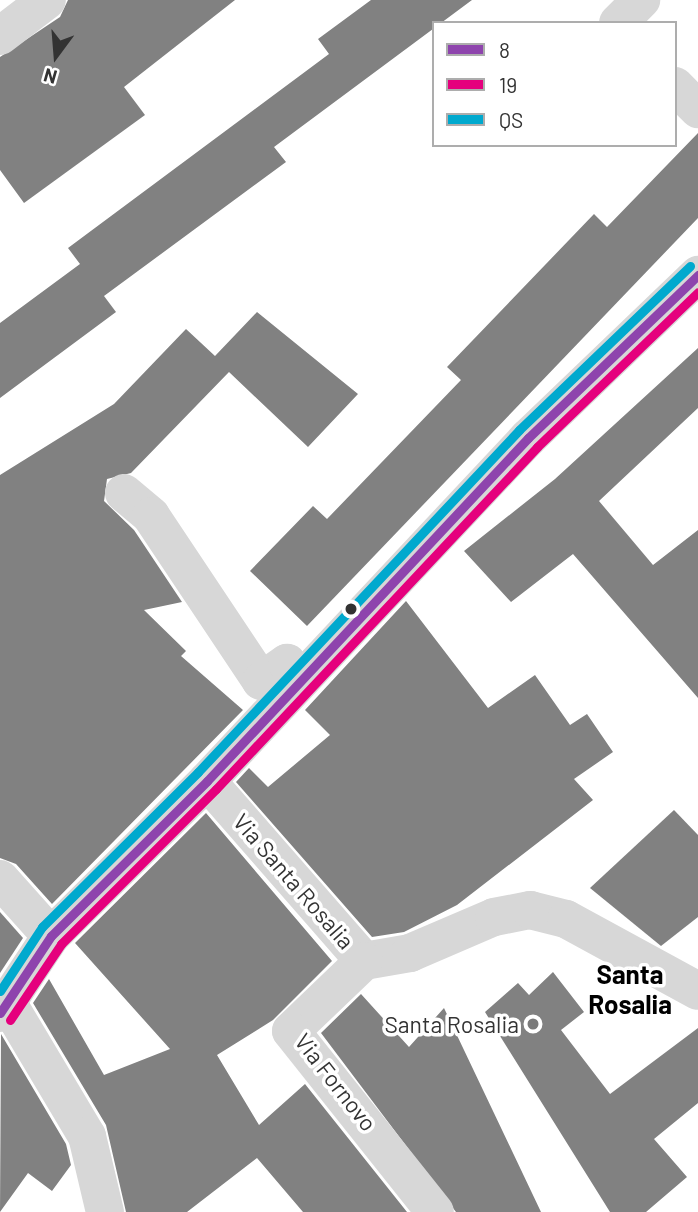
<!DOCTYPE html>
<html>
<head>
<meta charset="utf-8">
<style>
	body { margin:0 }
	#map { position:relative; width:698px; height:1212px; overflow:hidden; background:#fff; font-family:Barlow,sans-serif }
	div>[style] { position:absolute }
	[style*='--x'] { left:calc(var(--x)*1px); top:calc(var(--y)*1px); width:calc(var(--w)*1px); rotate:calc(var(--a)*1deg) }
	.building>* { inset:0; background:#818181 }
	.minor>* { height:38px; margin:-19px; padding:0 19px; transform-origin:19px; border-radius:19px; background:#d7d7d7 }
	.bus-1>* { height:9px; margin:-4.5px; padding:0 4.5px; transform-origin:4.5px; border-radius:4.5px; background:#8e44ad }
	.bus-2>* { height:9px; margin:-4.5px; padding:0 4.5px; transform-origin:4.5px; border-radius:4.5px; background:#e5007d }
	.bus-3>* { height:9px; margin:-4.5px; padding:0 4.5px; transform-origin:4.5px; border-radius:4.5px; background:#00a9ce }
	.dots>* { width:19px; height:19px; translate:-50% -50%; box-sizing:border-box; border:4px solid #fff; border-radius:50% }
	span { translate:-50% -50%; white-space:nowrap; text-align:center; line-height:1.15; -webkit-text-stroke:7px #fff; paint-order:stroke }
	.street-label { font-size:23px; color:#333 }
	.poi-label { font-size:23px; color:#333 }
	.right { translate:-100% -50%; text-align:right }
	.quarter-label { font-size:26px; color:#000; font-weight:700 }
	.legend { position:absolute; left:432px; top:21px; width:245px; height:126px; box-sizing:border-box; background:#fff; border:2px solid #adadad; margin:0; padding:9px 12px; list-style:none; font-size:21px; color:#333 }
	.legend li { display:flex; align-items:center; gap:14px; height:35px }
	.legend b { width:35px; border:2px solid #adadad }
	.north { position:absolute; left:21px; top:21px; width:70px; height:70px; -webkit-text-stroke:5px #fff; paint-order:stroke; rotate:196deg; font-size:19px; font-weight:700; line-height:28px; text-align:center; color:#333 }
	.north::after { content:''; display:block; margin:auto; width:24px; height:32px; background:#333; clip-path:polygon(50% 0,100% 100%,50% 72%,0 100%) }
</style>
</head>
<body>
<div id="map">
	<div class="building">
		<i style="clip-path:polygon(68px 0,235px 0,124px 87px,145px 115px,24px 203px,0 170px,0 57px,60px 17px)"></i>
		<i style="clip-path:polygon(371px 0,472px 0,274px 147px,286px 162px,104px 296px,116px 312px,0 398px,0 323px,80px 264px,68px 248px,329px 54px,318px 39px)"></i>
		<i style="clip-path:polygon(698px 133px,698px 218px,307px 626px,250px 571px,313px 506px,327px 519px,461px 380px,447px 367px,594px 214px,607px 227px)"></i>
		<i style="clip-path:polygon(257px 312px,358px 394px,308px 447px,229px 372px,131px 473px,107px 479px,104px 501px,134px 530px,182px 602px,144px 610px,186px 651px,181px 656px,243px 710px,52px 904px,16px 864px,0 858px,0 475px,114px 404px,186px 329px,215px 356px)"></i>
		<i style="clip-path:polygon(698px 348px,698px 408px,599px 501px,653px 565px,698px 530px,698px 698px,573px 554px,511px 602px,464px 551px,555px 479px)"></i>
		<i style="clip-path:polygon(406px 601px,488px 708px,535px 675px,570px 725px,587px 714px,613px 752px,574px 779px,593px 800px,457px 905px,404px 932px,372px 937px,236px 782px,249px 768px,268px 787px,330px 735px,305px 710px)"></i>
		<i style="clip-path:polygon(674px 810px,698px 835px,698px 917px,661px 946px,590px 888px)"></i>
		<i style="clip-path:polygon(206px 813px,332px 961px,273px 1020px,217px 1055px,259px 1125px,305px 1084px,407px 1212px,303px 1212px,257px 1158px,187px 1212px,126px 1212px,106px 1125px,33px 1003px,49px 979px,104px 1075px,170px 1049px,75px 943px)"></i>
		<i style="clip-path:polygon(0 912px,23px 938px,0 973px)"></i>
		<i style="clip-path:polygon(553px 972px,584px 1012px,561px 1030px,610px 1094px,698px 1028px,698px 1103px,654px 1139px,687px 1177px,646px 1212px,610px 1212px,485px 1012px,518px 983px,529px 995px)"></i>
		<i style="clip-path:polygon(361px 994px,409px 1047px,444px 1008px,541px 1212px,456px 1212px,321px 1033px)"></i>
		<i style="clip-path:polygon(1px 1034px,66px 1144px,71px 1165px,52px 1191px,28px 1173px,0 1212px)"></i>
	</div>
	<div class="minor">
		<i style="--x:618;--y:23;--w:33;--a:-45"></i>
		<i style="--x:0;--y:36;--w:59;--a:-37.5"></i>
		<i style="--x:675;--y:86;--w:33;--a:45"></i>
		<i style="--x:124;--y:493;--w:35;--a:40"></i>
		<i style="--x:151;--y:516;--w:198;--a:56.3"></i>
		<i style="--x:261;--y:681;--w:32;--a:-35"></i>
		<i style="--x:287;--y:663;--w:19;--a:55"></i>
		<i style="--x:207;--y:781;--w:239;--a:48.9"></i>
		<i style="--x:0;--y:879;--w:76;--a:48.2"></i>
		<i style="--x:364;--y:961;--w:47;--a:-9.9"></i>
		<i style="--x:410;--y:953;--w:91;--a:-23.2"></i>
		<i style="--x:494;--y:917;--w:37;--a:-11"></i>
		<i style="--x:530;--y:910;--w:37;--a:14"></i>
		<i style="--x:566;--y:919;--w:150;--a:28.6"></i>
		<i style="--x:364;--y:961;--w:101;--a:136.2"></i>
		<i style="--x:291;--y:1031;--w:231;--a:51.5"></i>
		<i style="--x:7;--y:1002;--w:156;--a:59.2"></i>
		<i style="--x:87;--y:1136;--w:78;--a:76.7"></i>
		<i style="--x:0;--y:1013;--w:92;--a:-56.5"></i>
		<i style="--x:51;--y:936;--w:220;--a:-44.8"></i>
		<i style="--x:207;--y:781;--w:470;--a:-46.9"></i>
		<i style="--x:528;--y:438;--w:236;--a:-43.8"></i>
	</div>
	<div class="bus-1">
		<i style="--x:0;--y:1013;--w:92;--a:-56.5"></i>
		<i style="--x:51;--y:936;--w:220;--a:-44.8"></i>
		<i style="--x:207;--y:781;--w:470;--a:-46.9"></i>
		<i style="--x:528;--y:438;--w:236;--a:-43.8"></i>
	</div>
	<div class="bus-2">
		<i style="--x:10;--y:1020;--w:92;--a:-56.1"></i>
		<i style="--x:61;--y:944;--w:219;--a:-45"></i>
		<i style="--x:216;--y:789;--w:469;--a:-46.8"></i>
		<i style="--x:537;--y:447;--w:223;--a:-43.9"></i>
	</div>
	<div class="bus-3">
		<i style="--x:0;--y:991;--w:77;--a:-56.7"></i>
		<i style="--x:42;--y:927;--w:220;--a:-44.8"></i>
		<i style="--x:198;--y:772;--w:469;--a:-46.8"></i>
		<i style="--x:519;--y:430;--w:237;--a:-43.8"></i>
	</div>
	<div class="dots">
		<i style="left:351px;top:609px;background:#333"></i>
		<i style="left:533px;top:1024px;background:#7a7a7a"></i>
	</div>
	<div class="street-label">
		<span style="left:294px;top:881px;rotate:49deg">Via Santa Rosalia</span>
		<span style="left:336px;top:1082px;rotate:52deg">Via Fornovo</span>
	</div>
	<div class="poi-label">
		<span class="right" style="left:519px;top:1024px">Santa Rosalia</span>
	</div>
	<div class="quarter-label">
		<span style="left:630px;top:989px">Santa<br>Rosalia</span>
	</div>
	<ul class="legend">
	<li><b style="height:9px;background:#8e44ad"></b>8</li>
	<li><b style="height:9px;background:#e5007d"></b>19</li>
	<li><b style="height:9px;background:#00a9ce"></b>QS</li>
	</ul>
	<div class="north">N</div>
</div>
</body>
</html>
